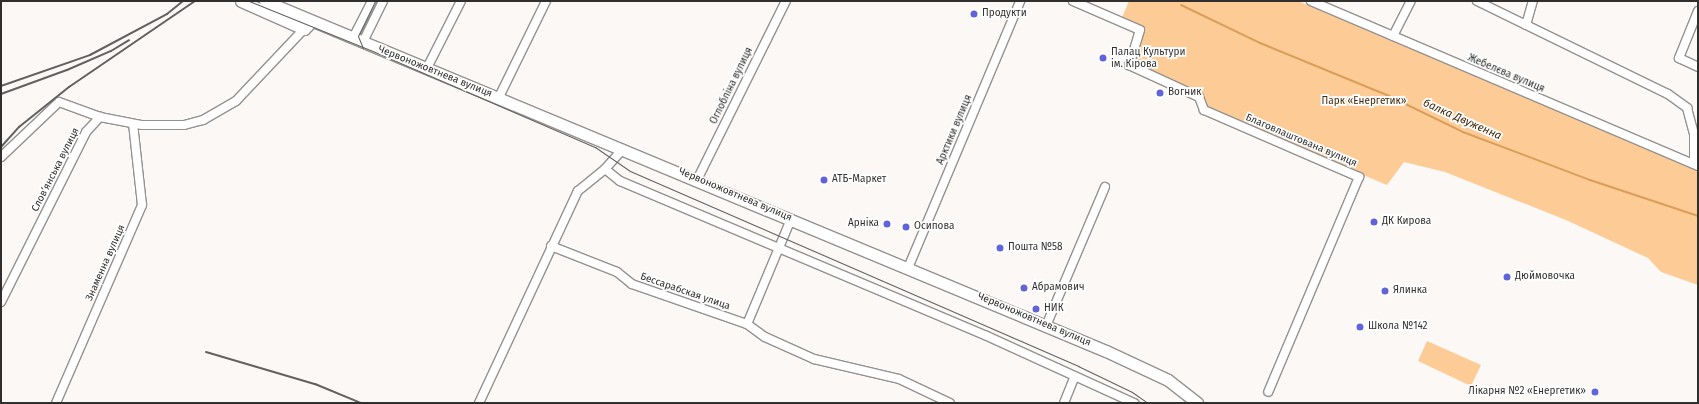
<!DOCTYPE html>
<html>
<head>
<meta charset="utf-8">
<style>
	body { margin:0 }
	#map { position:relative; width:1699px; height:404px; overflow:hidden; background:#fbf8f6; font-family:"Fira Sans",sans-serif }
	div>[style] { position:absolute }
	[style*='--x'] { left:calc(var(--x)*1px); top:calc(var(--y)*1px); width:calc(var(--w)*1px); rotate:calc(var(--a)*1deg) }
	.green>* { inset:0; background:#fdcb96 }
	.stream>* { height:2px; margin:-1px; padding:0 1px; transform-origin:1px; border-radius:1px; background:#da9e59 }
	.roads { filter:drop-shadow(1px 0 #949290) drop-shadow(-1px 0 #949290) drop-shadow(0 1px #949290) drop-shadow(0 -1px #949290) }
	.minor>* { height:8px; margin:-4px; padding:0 4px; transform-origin:4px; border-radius:4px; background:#fff }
	.major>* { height:11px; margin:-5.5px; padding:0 5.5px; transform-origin:5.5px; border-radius:5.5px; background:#fff }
	.tram>* { height:1px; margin:-0.5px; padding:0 0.5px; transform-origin:0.5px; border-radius:0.5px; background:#626160 }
	.rail>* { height:2px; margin:-1px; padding:0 1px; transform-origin:1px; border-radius:1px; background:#626160 }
	.dots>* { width:11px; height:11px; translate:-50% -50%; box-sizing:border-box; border:2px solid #fff; border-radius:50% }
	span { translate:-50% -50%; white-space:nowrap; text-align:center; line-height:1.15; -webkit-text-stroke:3.5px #fff; paint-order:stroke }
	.poi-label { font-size:10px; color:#302f2e }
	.left { translate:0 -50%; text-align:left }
	.right { translate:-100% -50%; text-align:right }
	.street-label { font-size:10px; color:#302f2e }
	.park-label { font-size:10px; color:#412809 }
	.water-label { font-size:11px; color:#41290a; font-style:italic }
	.frame { position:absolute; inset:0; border:2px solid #302f2e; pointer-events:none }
</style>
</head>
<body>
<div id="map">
	<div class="green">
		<i style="clip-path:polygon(1129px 1px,1298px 1px,1698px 171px,1698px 285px,1661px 272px,1648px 258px,1566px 220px,1445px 172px,1404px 162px,1387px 185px,1206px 109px,1201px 96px,1132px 64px,1142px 30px,1121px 20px)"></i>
		<i style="clip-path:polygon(1427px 341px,1481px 365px,1471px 386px,1418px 361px)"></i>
	</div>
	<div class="stream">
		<i style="--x:1181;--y:5;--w:88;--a:25.7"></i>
		<i style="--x:1260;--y:43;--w:139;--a:22.3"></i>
		<i style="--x:1389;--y:96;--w:82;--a:25.9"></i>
		<i style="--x:1463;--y:132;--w:136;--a:20.7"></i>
		<i style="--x:1590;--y:180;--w:114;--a:18.4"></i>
	</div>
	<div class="roads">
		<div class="minor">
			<i style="--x:1073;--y:1;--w:73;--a:23.4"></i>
			<i style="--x:1140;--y:30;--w:37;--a:107"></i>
			<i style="--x:1129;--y:65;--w:77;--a:24.6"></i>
			<i style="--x:1199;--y:97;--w:14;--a:69"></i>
			<i style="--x:1204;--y:110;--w:169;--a:23.4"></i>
			<i style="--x:1359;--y:177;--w:233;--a:112.9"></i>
			<i style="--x:1311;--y:1;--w:421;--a:23.1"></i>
			<i style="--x:1477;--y:1;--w:212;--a:26"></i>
			<i style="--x:1668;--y:94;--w:24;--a:36"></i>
			<i style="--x:1687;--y:108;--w:28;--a:75"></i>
			<i style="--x:1694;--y:135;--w:29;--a:90"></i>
			<i style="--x:1698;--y:11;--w:51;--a:112"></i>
			<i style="--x:1679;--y:58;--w:21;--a:25"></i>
			<i style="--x:1526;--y:25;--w:25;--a:-74"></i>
			<i style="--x:1393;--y:36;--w:39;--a:-63"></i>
			<i style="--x:353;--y:38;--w:42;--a:-62.8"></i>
			<i style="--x:363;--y:42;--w:46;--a:-64"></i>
			<i style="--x:427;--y:68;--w:75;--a:-63.1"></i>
			<i style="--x:499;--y:97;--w:107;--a:-63.9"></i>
			<i style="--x:1;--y:157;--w:80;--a:-43.5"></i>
			<i style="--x:59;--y:102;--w:44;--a:20.1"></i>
			<i style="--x:605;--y:169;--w:19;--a:39"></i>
			<i style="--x:620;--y:181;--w:398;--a:22.9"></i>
			<i style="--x:987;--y:336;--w:162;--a:24.5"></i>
			<i style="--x:697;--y:180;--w:200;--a:-63.6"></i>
			<i style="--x:791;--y:219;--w:114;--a:112.7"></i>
			<i style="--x:747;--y:324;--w:22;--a:36"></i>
			<i style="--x:765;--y:337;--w:54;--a:24.2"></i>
			<i style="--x:814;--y:359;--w:87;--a:13.2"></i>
			<i style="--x:899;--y:379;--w:56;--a:25.2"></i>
			<i style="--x:551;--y:246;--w:71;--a:21.5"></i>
			<i style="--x:617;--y:272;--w:19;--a:39"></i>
			<i style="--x:632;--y:284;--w:122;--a:19.2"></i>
			<i style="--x:908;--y:268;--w:290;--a:-67.2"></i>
			<i style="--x:1;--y:302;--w:190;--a:-63.4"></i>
			<i style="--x:86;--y:132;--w:21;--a:-47"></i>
			<i style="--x:100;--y:117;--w:43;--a:10.8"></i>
			<i style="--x:142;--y:125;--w:42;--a:0"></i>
			<i style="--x:184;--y:125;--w:20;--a:-15"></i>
			<i style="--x:203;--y:120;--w:38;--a:-30"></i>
			<i style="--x:236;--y:101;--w:99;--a:-46.6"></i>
			<i style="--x:1046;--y:326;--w:151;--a:-67"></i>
			<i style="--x:56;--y:403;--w:216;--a:-66.5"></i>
			<i style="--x:142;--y:205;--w:81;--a:-96.3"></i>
			<i style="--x:479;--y:403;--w:234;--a:-65"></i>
			<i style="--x:578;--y:191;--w:35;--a:-39"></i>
			<i style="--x:605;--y:169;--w:27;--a:-48"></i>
			<i style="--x:1064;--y:403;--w:29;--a:-68"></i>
		</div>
		<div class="major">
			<i style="--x:241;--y:1;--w:69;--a:24"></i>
			<i style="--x:304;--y:29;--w:11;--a:-45"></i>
			<i style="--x:265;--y:1;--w:911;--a:22.6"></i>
			<i style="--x:1106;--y:351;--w:68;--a:25.1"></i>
			<i style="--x:1168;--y:380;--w:37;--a:38"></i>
		</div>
	</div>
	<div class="tram">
		<i style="--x:249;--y:1;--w:136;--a:22"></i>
		<i style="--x:375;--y:52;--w:240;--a:23.4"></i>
		<i style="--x:595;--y:147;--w:42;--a:34.4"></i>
		<i style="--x:630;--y:171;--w:489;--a:23.5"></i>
		<i style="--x:1078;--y:366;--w:60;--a:25.7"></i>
		<i style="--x:1132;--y:392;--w:19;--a:35"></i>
		<i style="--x:363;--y:48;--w:13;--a:-113"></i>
		<i style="--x:358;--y:36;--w:39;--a:-64"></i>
	</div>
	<div class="rail">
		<i style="--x:1;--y:86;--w:94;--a:-19.2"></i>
		<i style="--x:90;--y:55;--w:87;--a:-28"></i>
		<i style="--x:167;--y:14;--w:21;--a:-39"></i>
		<i style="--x:1;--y:94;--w:70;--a:-20"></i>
		<i style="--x:67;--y:70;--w:48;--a:-23.4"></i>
		<i style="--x:111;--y:51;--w:21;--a:-31"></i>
		<i style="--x:1;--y:147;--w:27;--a:-48"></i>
		<i style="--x:19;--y:127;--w:64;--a:-38.7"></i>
		<i style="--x:69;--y:87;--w:153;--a:-34.3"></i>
		<i style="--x:206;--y:352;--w:114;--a:16.4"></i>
		<i style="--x:315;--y:384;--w:50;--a:22.4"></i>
	</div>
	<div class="dots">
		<i style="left:974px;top:14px;background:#6163db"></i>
		<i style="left:1103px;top:58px;background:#6163db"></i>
		<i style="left:1160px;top:93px;background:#6163db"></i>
		<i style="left:824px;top:180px;background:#6163db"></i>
		<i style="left:1374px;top:222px;background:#6163db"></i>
		<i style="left:887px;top:224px;background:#6163db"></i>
		<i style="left:906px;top:227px;background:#6163db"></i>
		<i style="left:1000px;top:248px;background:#6163db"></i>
		<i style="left:1507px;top:277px;background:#6163db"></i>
		<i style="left:1024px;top:288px;background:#6163db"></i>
		<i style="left:1385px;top:291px;background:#6163db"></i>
		<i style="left:1036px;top:309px;background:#6163db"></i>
		<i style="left:1360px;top:327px;background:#6163db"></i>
		<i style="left:1595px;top:392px;background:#6163db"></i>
	</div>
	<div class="poi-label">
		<span class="left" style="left:982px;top:14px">Продукти</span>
		<span class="left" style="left:1111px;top:58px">Палац Культури<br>ім. Кірова</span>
		<span class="left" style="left:1168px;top:93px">Вогник</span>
		<span class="left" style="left:832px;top:180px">АТБ-Маркет</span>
		<span class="left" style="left:1382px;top:222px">ДК Кирова</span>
		<span class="right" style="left:879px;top:224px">Арніка</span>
		<span class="left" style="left:914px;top:227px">Осипова</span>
		<span class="left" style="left:1008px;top:248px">Пошта №58</span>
		<span class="left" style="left:1515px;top:277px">Дюймовочка</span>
		<span class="left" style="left:1032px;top:288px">Абрамович</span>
		<span class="left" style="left:1393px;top:291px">Ялинка</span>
		<span class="left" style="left:1044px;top:309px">НИК</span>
		<span class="left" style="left:1368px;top:327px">Школа №142</span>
		<span class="right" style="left:1586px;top:392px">Лікарня №2 «Енергетик»</span>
	</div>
	<div class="street-label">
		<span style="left:435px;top:72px;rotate:22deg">Червоножовтнева вулиця</span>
		<span style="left:1506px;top:74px;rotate:23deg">Жебелєва вулиця</span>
		<span style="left:732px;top:86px;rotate:-64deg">Оглобліна вулиця</span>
		<span style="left:955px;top:130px;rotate:-67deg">Арктики вулиця</span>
		<span style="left:1301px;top:141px;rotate:23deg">Благовлаштована вулиця</span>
		<span style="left:56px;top:170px;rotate:-63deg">Слов’янська вулиця</span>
		<span style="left:735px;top:195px;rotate:23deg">Червоножовтнева вулиця</span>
		<span style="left:106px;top:263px;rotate:-66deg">Знаменна вулиця</span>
		<span style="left:685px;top:292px;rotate:19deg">Бессарабская улица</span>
		<span style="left:1034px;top:320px;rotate:23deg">Червоножовтнева вулиця</span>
	</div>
	<div class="park-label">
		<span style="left:1364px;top:102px">Парк «Енергетик»</span>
	</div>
	<div class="water-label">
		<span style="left:1462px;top:120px;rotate:24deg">балка Двуженна</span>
	</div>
	<div class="frame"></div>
</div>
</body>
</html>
